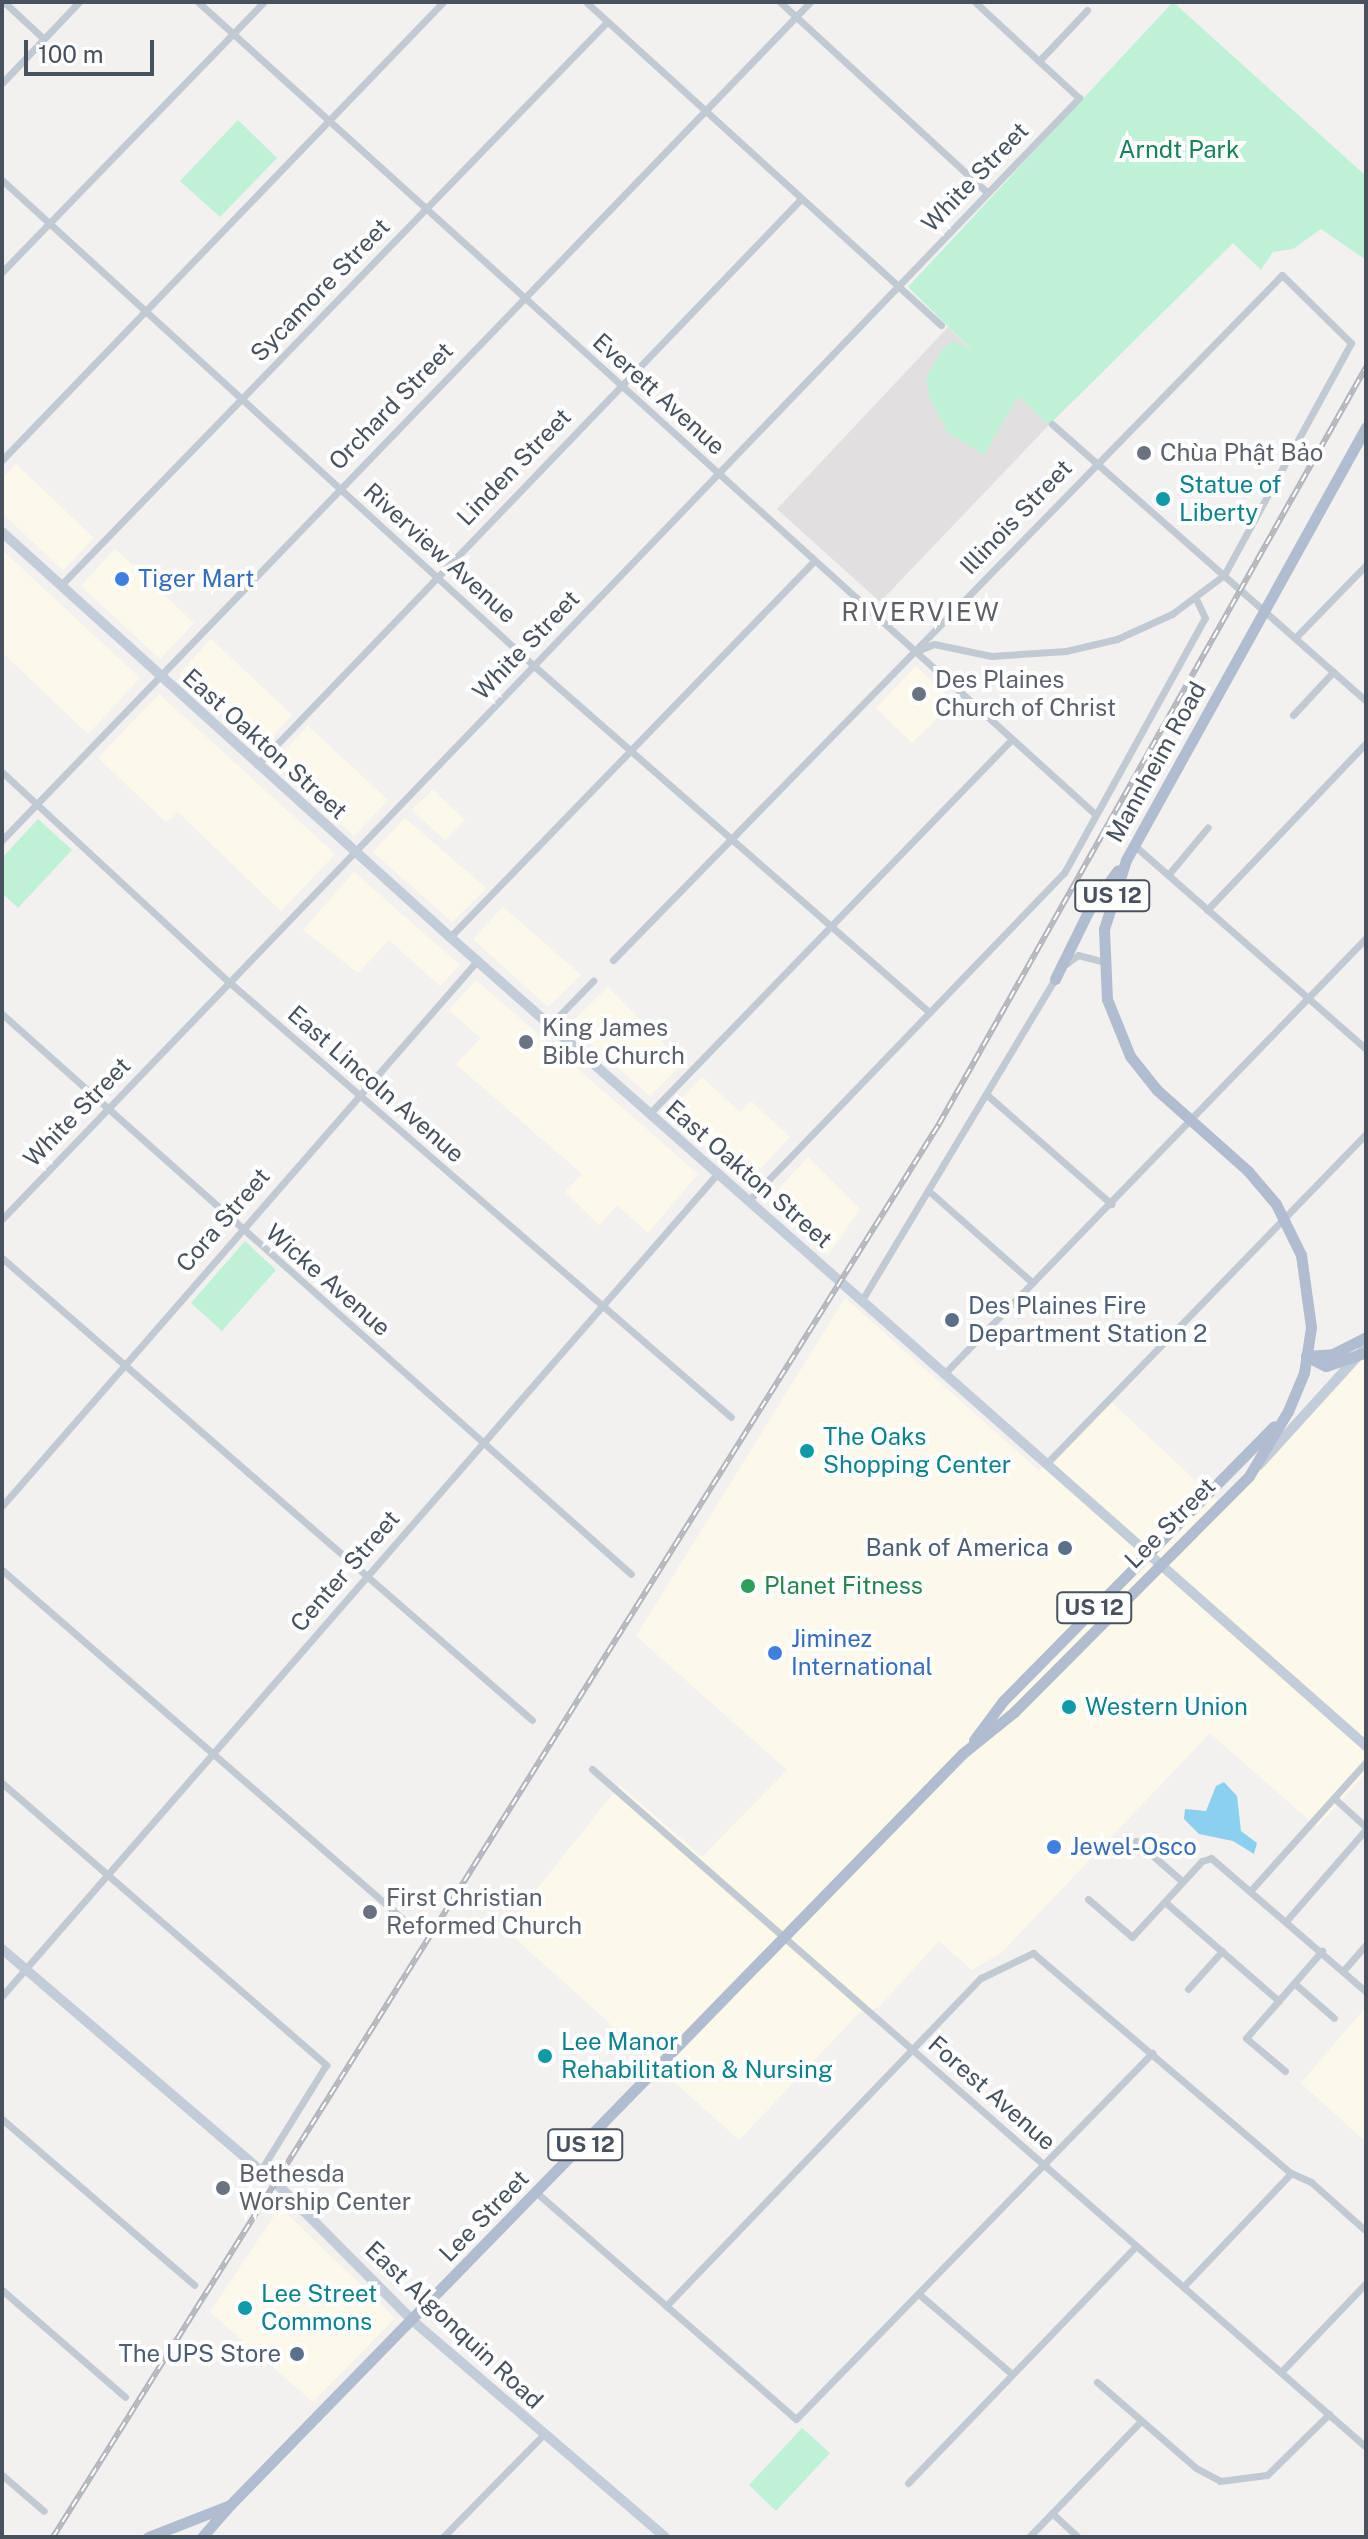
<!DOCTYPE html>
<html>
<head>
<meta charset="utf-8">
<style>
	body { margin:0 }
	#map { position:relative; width:1368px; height:2539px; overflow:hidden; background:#f3f0f0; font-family:"Public Sans",sans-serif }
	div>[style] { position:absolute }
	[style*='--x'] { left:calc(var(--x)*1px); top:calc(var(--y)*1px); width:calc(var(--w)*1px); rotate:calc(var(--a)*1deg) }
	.commercial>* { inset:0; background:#fdf9ea }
	.education>* { inset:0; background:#e1dfdf }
	.green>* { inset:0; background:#bef1d6 }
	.water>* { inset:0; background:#8bd1ef }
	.street>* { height:7px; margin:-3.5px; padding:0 3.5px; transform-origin:3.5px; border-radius:3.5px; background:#c1c9d2 }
	.secondary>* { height:10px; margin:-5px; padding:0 5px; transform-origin:5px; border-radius:5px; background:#c3ccd9 }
	.primary>* { height:11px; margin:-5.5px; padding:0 5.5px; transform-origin:5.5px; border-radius:5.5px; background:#b0bdd0 }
	.rail>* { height:6px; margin-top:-3px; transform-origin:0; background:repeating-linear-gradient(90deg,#fff 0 9px,#b2b5bb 0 18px); box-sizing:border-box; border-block:2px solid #b2b5bb }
	.dots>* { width:22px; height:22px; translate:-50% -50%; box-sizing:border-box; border:4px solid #fff; border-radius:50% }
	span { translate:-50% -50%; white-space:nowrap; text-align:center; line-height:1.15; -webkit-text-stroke:8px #fff; paint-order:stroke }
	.shield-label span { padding:2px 6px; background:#fff; border:2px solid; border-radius:6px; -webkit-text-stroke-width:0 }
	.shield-label { font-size:22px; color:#48525f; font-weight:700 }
	.park-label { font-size:24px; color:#158355 }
	.street-label { font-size:24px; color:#48525f }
	.worship-label { font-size:24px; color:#5b616d }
	.left { translate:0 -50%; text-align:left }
	.culture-label { font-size:24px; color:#0d838f }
	.shop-label { font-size:24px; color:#366cbe }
	.service-label { font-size:24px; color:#4e5e75 }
	.right { translate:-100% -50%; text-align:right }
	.leisure-label { font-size:24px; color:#27864d }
	.neighbourhood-label { font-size:26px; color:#5d6066; letter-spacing:2px }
	.frame { position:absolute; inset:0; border:4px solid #48525f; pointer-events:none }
	.scale { position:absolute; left:24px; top:40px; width:130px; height:36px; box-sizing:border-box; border:4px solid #48525f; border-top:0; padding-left:10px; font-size:24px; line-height:28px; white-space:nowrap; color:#48525f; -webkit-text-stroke:6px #fff; paint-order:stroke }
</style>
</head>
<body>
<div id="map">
	<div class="commercial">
		<i style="clip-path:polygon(16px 464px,94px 538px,63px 570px,2px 513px,2px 479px)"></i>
		<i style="clip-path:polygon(115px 549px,194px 623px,160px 659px,81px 586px)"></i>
		<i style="clip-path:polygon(2px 550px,140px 678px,88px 734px,2px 652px)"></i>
		<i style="clip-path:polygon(211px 639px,292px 715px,260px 749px,179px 674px)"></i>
		<i style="clip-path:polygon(916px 666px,954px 702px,912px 743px,876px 708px)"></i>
		<i style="clip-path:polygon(159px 694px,335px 854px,281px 911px,178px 812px,166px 822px,98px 758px)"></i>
		<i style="clip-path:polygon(308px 726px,388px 800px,354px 836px,274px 762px)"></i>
		<i style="clip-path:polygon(433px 790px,465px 820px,445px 840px,412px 810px)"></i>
		<i style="clip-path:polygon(405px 818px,486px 888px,452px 922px,373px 852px)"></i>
		<i style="clip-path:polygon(354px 872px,460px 965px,440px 986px,389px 940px,358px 973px,303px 930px)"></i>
		<i style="clip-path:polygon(503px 907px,581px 975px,548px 1007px,473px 939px)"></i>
		<i style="clip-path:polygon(476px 980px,698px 1174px,648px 1233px,617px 1205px,599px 1225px,565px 1192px,582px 1174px,456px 1064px,481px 1038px,449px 1010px)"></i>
		<i style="clip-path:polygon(608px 987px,683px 1063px,650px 1096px,569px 1025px)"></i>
		<i style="clip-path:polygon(702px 1077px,740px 1112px,751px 1101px,790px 1137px,746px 1184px,669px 1112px)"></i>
		<i style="clip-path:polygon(808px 1157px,860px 1209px,828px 1255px,768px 1201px)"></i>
		<i style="clip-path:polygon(845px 1298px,1039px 1471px,1109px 1400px,1224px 1507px,1366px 1356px,1366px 1773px,1317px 1827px,1210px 1733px,1002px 1952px,972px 1970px,939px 1941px,878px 2008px,859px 2013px,739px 2140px,505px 1929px,620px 1785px,702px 1857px,787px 1770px,636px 1636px)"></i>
		<i style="clip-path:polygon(1366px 2007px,1366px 2142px,1301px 2083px)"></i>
		<i style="clip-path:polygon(280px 2207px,395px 2318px,313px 2402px,210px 2312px)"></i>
	</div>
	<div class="education">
		<i style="clip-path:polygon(948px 327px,1049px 425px,880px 602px,777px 509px)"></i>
	</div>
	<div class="green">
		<i style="clip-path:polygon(1173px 2px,1366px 176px,1366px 260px,1321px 229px,1293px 249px,1273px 252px,1261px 270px,1233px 243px,1049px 425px,1018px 396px,984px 455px,947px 432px,928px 394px,927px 376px,943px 349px,953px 341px,972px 350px,908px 287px)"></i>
		<i style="clip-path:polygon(238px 120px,277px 158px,220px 217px,180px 181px)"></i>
		<i style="clip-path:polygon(38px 819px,72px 850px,18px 908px,2px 893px,2px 858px)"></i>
		<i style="clip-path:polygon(245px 1241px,276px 1270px,222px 1331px,191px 1303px)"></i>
		<i style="clip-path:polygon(802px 2428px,830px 2453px,776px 2511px,749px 2485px)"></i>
	</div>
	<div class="water">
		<i style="clip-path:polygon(1224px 1782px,1237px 1796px,1241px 1831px,1257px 1843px,1254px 1854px,1233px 1841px,1199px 1834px,1184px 1819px,1185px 1809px,1206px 1811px,1216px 1786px)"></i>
	</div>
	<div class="street">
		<i style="--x:4;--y:2;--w:54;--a:42.8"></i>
		<i style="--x:198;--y:2;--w:1209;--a:42.15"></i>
		<i style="--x:586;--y:2;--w:480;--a:42.3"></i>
		<i style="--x:780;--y:2;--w:282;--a:42.6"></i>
		<i style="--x:1039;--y:61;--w:70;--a:-46.7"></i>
		<i style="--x:2;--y:83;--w:112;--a:-46.5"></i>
		<i style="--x:2;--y:180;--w:721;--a:42.41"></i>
		<i style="--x:534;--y:666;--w:525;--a:41.22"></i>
		<i style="--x:2;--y:272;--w:376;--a:-45.9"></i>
		<i style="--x:1052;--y:424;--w:419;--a:41.4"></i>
		<i style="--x:2;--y:460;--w:636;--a:-46.08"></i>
		<i style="--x:61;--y:585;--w:784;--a:-45.88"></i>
		<i style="--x:1295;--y:638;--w:102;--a:-45.8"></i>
		<i style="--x:1293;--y:715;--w:59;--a:-47.1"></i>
		<i style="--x:257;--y:765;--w:785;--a:-46.14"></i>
		<i style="--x:2;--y:772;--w:309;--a:42.8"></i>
		<i style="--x:229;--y:982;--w:664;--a:40.91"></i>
		<i style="--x:2;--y:840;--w:1164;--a:-46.04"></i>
		<i style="--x:1135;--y:846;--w:308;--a:41.3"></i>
		<i style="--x:1168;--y:875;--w:62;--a:-50.2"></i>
		<i style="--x:1207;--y:910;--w:231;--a:-46.4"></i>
		<i style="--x:450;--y:937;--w:523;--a:-45.93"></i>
		<i style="--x:613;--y:960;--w:957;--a:-45.68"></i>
		<i style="--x:1282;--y:275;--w:97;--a:44.6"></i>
		<i style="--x:1351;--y:343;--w:264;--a:118.7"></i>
		<i style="--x:1224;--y:575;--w:65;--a:143.1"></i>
		<i style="--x:1172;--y:614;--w:60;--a:155.6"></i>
		<i style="--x:1117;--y:639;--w:52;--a:166.8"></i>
		<i style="--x:1066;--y:651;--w:75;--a:176.2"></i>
		<i style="--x:991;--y:656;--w:58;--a:-168.1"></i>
		<i style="--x:934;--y:644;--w:22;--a:158"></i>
		<i style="--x:1066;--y:964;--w:15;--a:-37"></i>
		<i style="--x:1078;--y:955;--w:27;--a:15"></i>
		<i style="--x:2;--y:1014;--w:842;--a:41.68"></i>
		<i style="--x:550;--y:1025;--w:62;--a:-45.7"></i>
		<i style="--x:986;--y:1094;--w:167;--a:41.3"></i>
		<i style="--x:650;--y:1113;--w:520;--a:-45.93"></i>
		<i style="--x:930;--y:1192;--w:137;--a:41.5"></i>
		<i style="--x:749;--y:1200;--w:454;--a:-46.1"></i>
		<i style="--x:1064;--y:873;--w:291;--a:-61.1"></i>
		<i style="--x:1205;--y:618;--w:23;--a:-115"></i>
		<i style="--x:2;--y:1219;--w:1555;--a:-46.15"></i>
		<i style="--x:1079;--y:98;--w:142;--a:-137.3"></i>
		<i style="--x:2;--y:1258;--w:703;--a:41.08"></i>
		<i style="--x:862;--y:1300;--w:377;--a:-59"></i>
		<i style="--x:945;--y:1373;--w:605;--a:-45.94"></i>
		<i style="--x:1047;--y:1463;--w:458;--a:-45.9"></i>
		<i style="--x:2;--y:1506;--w:723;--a:-48.93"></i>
		<i style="--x:2;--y:1570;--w:542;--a:41.04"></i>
		<i style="--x:592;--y:1769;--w:1029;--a:41.22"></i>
		<i style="--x:2;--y:1783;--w:430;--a:41"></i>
		<i style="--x:326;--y:2065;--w:123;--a:121.8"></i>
		<i style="--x:1334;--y:1798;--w:43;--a:42.2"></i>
		<i style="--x:1136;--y:1841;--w:62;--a:41.1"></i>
		<i style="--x:1252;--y:1889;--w:171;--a:-48.1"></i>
		<i style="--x:1088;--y:1899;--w:58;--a:40.8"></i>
		<i style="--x:1132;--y:1937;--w:103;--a:-47.4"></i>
		<i style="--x:1202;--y:1861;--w:9;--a:-18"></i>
		<i style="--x:1211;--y:1858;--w:205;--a:40.8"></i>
		<i style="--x:1165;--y:1902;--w:151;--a:41"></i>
		<i style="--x:1287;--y:1920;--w:121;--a:-49"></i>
		<i style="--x:1343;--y:1971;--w:35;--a:-49"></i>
		<i style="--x:1294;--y:1983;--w:53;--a:41.2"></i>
		<i style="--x:1188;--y:1989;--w:51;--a:-48.2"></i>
		<i style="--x:2;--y:1996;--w:1091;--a:-48.98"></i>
		<i style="--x:1285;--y:2071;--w:51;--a:-139.8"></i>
		<i style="--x:1246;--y:2038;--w:116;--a:-48.9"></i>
		<i style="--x:2;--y:2119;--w:254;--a:40.8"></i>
		<i style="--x:538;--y:2194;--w:342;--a:41.1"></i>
		<i style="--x:796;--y:2419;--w:511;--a:-45.79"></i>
		<i style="--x:1183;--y:2287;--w:157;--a:-46.5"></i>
		<i style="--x:2;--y:2290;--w:163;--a:41"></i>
		<i style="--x:920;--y:2295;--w:121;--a:40.7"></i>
		<i style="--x:666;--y:2306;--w:455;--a:-46.2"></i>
		<i style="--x:981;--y:1978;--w:58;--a:-25.7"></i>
		<i style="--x:1033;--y:1953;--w:339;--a:40.5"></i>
		<i style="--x:1291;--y:2173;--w:22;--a:24"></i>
		<i style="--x:1311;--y:2182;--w:74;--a:41.7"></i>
		<i style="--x:1281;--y:2372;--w:123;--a:-46.3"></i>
		<i style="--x:1097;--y:2382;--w:131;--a:41"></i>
		<i style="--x:1196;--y:2468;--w:27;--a:28"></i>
		<i style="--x:1220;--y:2481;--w:47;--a:-7.3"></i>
		<i style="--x:1267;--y:2475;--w:87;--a:-44.5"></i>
		<i style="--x:2;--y:2475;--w:55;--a:40.6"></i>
		<i style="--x:908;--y:2483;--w:329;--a:-46.1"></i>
		<i style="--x:1052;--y:2513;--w:35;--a:43"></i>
		<i style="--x:443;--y:2537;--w:144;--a:-45.6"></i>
		<i style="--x:1029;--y:2537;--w:160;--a:-46"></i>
	</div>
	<div class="secondary">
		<i style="--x:2;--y:532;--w:604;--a:42.11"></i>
		<i style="--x:450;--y:937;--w:1222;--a:41.45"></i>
		<i style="--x:1259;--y:1465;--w:159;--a:-47.8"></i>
		<i style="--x:2;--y:1949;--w:366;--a:40.6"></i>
		<i style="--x:280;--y:2187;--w:189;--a:45.2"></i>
		<i style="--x:413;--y:2321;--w:332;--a:40.6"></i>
	</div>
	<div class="primary">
		<i style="--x:1055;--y:979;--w:77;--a:-63.8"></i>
		<i style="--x:1089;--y:910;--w:49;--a:-54.1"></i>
		<i style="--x:1306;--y:1356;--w:27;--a:-4"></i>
		<i style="--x:1333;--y:1354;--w:37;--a:-27"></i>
		<i style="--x:1306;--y:1356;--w:22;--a:27"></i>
		<i style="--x:1326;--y:1366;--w:39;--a:-19"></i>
		<i style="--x:974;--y:1740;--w:49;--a:-53.4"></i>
		<i style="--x:1003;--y:1701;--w:386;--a:-45.4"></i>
		<i style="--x:148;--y:2537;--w:88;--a:-21.3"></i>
		<i style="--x:230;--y:2505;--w:1049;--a:-45.73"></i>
		<i style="--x:962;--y:1754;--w:67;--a:-38.9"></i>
		<i style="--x:1014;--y:1712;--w:333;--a:-45.1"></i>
		<i style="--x:1249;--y:1476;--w:76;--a:-59"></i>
		<i style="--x:1288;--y:1411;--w:41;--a:-67.2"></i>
		<i style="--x:1304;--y:1373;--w:47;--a:-81.3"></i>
		<i style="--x:1311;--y:1327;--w:73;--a:-97.9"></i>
		<i style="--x:1301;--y:1255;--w:57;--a:-116.1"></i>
		<i style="--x:1276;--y:1204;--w:43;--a:-130.3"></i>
		<i style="--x:1248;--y:1171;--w:122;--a:-138.3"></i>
		<i style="--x:1157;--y:1090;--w:43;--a:-128.5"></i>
		<i style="--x:1130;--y:1056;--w:61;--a:-112"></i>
		<i style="--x:1107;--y:999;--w:70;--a:-92.5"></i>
		<i style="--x:1104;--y:929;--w:72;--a:-72.3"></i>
		<i style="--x:1126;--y:860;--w:495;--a:-61"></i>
		<i style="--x:202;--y:2537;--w:40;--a:-49"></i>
	</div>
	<div class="rail">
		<i style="--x:53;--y:2537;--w:1668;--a:-57.91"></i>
		<i style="--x:939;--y:1124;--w:869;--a:-60.57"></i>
	</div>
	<div class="dots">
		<i style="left:1144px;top:453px;background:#6b7280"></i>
		<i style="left:1163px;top:499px;background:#0f9aa8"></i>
		<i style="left:122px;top:579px;background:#3f7fe0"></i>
		<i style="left:919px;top:694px;background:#6b7280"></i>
		<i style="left:526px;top:1042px;background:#6b7280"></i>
		<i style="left:952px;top:1320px;background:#5c6f8a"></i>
		<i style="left:807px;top:1451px;background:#0f9aa8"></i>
		<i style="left:1065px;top:1548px;background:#5c6f8a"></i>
		<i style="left:748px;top:1586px;background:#2e9e5b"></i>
		<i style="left:775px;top:1653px;background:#3f7fe0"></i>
		<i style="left:1069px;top:1707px;background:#0f9aa8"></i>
		<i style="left:1054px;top:1847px;background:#3f7fe0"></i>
		<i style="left:370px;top:1912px;background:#6b7280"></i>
		<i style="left:545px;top:2056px;background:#0f9aa8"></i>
		<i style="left:223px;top:2188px;background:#6b7280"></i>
		<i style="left:245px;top:2308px;background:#0f9aa8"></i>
		<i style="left:297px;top:2354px;background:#5c6f8a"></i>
	</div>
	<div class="shield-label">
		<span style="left:1112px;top:896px">US 12</span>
		<span style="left:1094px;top:1608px">US 12</span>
		<span style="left:585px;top:2145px">US 12</span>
	</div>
	<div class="park-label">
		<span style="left:1179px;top:150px">Arndt Park</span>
	</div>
	<div class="street-label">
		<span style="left:975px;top:177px;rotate:-46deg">White Street</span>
		<span style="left:320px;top:290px;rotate:-46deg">Sycamore Street</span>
		<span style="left:659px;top:394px;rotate:42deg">Everett Avenue</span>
		<span style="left:391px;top:406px;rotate:-46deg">Orchard Street</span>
		<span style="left:514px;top:467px;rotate:-46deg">Linden Street</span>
		<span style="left:1016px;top:517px;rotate:-46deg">Illinois Street</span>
		<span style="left:440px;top:553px;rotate:42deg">Riverview Avenue</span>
		<span style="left:526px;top:645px;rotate:-46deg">White Street</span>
		<span style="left:265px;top:744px;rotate:42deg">East Oakton Street</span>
		<span style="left:1156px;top:762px;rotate:-61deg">Mannheim Road</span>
		<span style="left:376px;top:1084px;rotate:41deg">East Lincoln Avenue</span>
		<span style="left:77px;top:1112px;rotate:-46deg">White Street</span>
		<span style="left:749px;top:1174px;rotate:41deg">East Oakton Street</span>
		<span style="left:223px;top:1220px;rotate:-49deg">Cora Street</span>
		<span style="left:328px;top:1280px;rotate:41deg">Wicke Avenue</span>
		<span style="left:1170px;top:1523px;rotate:-45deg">Lee Street</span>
		<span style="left:345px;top:1571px;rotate:-49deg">Center Street</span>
		<span style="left:992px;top:2093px;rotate:41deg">Forest Avenue</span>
		<span style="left:484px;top:2216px;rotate:-46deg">Lee Street</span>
		<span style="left:454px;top:2325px;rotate:43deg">East Algonquin Road</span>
	</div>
	<div class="worship-label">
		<span class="left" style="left:1160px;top:453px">Chùa Phật Bảo</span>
		<span class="left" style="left:935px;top:694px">Des Plaines<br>Church of Christ</span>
		<span class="left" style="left:542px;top:1042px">King James<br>Bible Church</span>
		<span class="left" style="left:386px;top:1912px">First Christian<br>Reformed Church</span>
		<span class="left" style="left:239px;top:2188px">Bethesda<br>Worship Center</span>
	</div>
	<div class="culture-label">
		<span class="left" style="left:1179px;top:499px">Statue of<br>Liberty</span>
		<span class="left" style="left:823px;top:1451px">The Oaks<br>Shopping Center</span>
		<span class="left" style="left:1085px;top:1707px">Western Union</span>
		<span class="left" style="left:561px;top:2056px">Lee Manor<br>Rehabilitation &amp; Nursing</span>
		<span class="left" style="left:261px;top:2308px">Lee Street<br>Commons</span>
	</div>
	<div class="shop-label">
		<span class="left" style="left:138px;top:579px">Tiger Mart</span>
		<span class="left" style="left:791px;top:1653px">Jiminez<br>International</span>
		<span class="left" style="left:1070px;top:1847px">Jewel-Osco</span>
	</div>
	<div class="service-label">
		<span class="left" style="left:968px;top:1320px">Des Plaines Fire<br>Department Station 2</span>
		<span class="right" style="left:1049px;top:1548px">Bank of America</span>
		<span class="right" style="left:281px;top:2354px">The UPS Store</span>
	</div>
	<div class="leisure-label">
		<span class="left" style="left:764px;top:1586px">Planet Fitness</span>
	</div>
	<div class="neighbourhood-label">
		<span style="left:921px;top:612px">RIVERVIEW</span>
	</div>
	<div class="frame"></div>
	<div class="scale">100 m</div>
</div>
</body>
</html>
